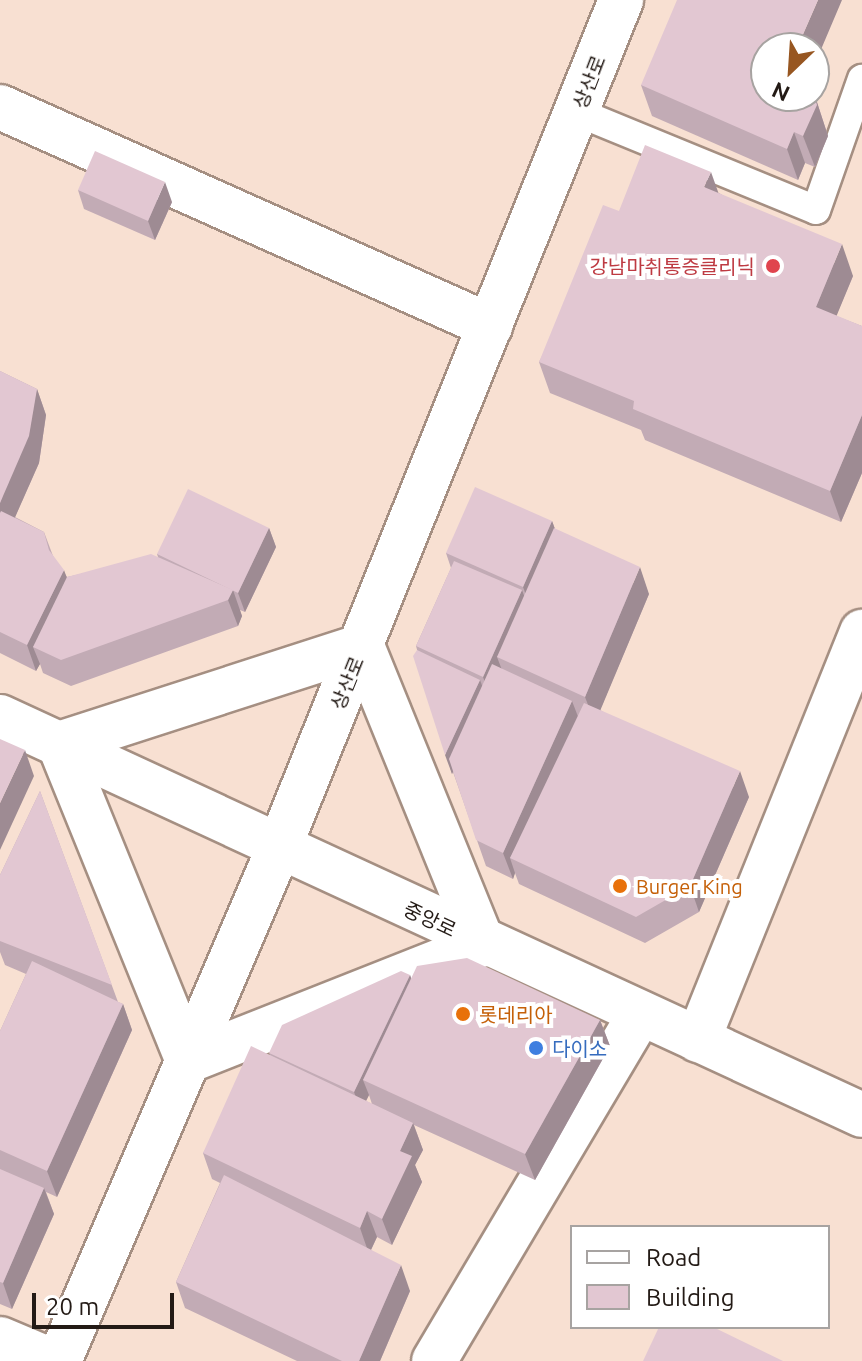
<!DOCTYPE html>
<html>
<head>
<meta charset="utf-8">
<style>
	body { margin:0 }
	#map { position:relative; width:862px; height:1361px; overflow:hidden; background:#f8e0d2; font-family:Ubuntu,"Noto Sans KR",sans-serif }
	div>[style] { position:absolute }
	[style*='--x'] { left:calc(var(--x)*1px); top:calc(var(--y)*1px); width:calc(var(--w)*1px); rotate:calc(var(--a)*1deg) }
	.roads { filter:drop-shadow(2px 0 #a58f82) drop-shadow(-2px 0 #a58f82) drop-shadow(0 2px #a58f82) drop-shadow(0 -2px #a58f82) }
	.lane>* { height:28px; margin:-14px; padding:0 14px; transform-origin:14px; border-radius:14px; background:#fff }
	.street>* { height:44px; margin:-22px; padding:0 22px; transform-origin:22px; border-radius:22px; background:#fff }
	.secondary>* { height:44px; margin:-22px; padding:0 22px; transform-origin:22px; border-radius:22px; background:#fff }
	.wall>* { inset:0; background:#c2abb5 }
	.shaded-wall>* { inset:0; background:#9e8b93 }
	.building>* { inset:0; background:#e2c7d2 }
	.dots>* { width:22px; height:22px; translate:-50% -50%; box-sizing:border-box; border:4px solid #fff; border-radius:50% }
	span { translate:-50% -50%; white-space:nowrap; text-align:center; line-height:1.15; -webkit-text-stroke:8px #fff; paint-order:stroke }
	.street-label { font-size:20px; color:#231a15 }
	.health-label { font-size:20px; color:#be3a42 }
	.right { translate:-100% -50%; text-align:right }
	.food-label { font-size:20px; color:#c56008 }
	.left { translate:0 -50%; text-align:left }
	.shop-label { font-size:20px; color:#366cbe }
	.legend { position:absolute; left:570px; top:1225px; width:260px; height:104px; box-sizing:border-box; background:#fff; border:2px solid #a7a3a1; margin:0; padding:10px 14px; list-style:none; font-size:24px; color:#231a15 }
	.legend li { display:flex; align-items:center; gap:16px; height:40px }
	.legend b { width:40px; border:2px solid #a7a3a1 }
	.north { position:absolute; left:750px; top:32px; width:80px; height:80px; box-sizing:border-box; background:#fff; border:2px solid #a7a3a1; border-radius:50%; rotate:205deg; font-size:22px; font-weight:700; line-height:32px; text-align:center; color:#231a15 }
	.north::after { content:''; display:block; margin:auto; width:28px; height:36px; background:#975621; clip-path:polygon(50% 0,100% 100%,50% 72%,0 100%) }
	.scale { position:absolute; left:32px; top:1293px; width:142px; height:36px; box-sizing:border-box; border:4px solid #231a15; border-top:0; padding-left:10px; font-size:24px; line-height:28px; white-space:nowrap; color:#231a15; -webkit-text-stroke:6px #fff; paint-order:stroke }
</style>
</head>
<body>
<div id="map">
	<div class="roads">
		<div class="lane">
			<i style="--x:577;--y:112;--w:258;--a:22.3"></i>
			<i style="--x:816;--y:210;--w:139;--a:-70.7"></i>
		</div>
		<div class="street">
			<i style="--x:0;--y:107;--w:537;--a:24.08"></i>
			<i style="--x:698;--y:1040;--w:440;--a:-68.1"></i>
			<i style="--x:0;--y:1339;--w:56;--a:22.9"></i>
			<i style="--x:434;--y:1361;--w:404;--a:-59.3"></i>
		</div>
		<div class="secondary">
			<i style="--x:362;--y:646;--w:322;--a:67.9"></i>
			<i style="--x:483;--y:944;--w:317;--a:158.4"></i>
			<i style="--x:188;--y:1061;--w:342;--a:-112.1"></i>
			<i style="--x:59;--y:744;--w:318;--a:-17.9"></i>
			<i style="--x:0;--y:717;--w:949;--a:24.78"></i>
			<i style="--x:59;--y:1361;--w:556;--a:-66.8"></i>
			<i style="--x:278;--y:850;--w:917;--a:-68.02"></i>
		</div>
	</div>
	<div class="wall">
		<i style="clip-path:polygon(766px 48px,814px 93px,828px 136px,815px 167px,805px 163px,798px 180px,652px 116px,641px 85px)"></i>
		<i style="clip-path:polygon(78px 190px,172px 202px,155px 240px,84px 209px)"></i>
		<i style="clip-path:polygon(719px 193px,853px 276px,836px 316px,862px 326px,862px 473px,841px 522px,645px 440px,641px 430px,550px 393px,539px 362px,619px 211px)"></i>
		<i style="clip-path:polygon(0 371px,37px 389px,46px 415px,39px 463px,15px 517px,44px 532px,53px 556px,67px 577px,158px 557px,157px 554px,269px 528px,276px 547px,245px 612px,240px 610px,242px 616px,238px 626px,71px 686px,43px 673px,40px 664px,36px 671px,0 653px)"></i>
		<i style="clip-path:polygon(552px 521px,555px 529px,649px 594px,600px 710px,749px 797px,699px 912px,645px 943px,519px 884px,515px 873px,513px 879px,486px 866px,453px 772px,452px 774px,416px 646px,451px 568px,446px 553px)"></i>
		<i style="clip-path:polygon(40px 791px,118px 1002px,123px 1004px,132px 1030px,57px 1197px,46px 1192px,54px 1214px,12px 1309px,0 1304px,0 1031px,26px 974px,5px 965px,0 952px,0 875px)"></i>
		<i style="clip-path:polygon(evenodd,410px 975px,411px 979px,600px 1020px,610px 1046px,535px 1180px,414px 1125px,423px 1150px,415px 1165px,422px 1182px,392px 1245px,377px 1237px,371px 1250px,410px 1291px,380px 1361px,297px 1361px,185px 1308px,176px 1282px,220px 1183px,212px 1179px,203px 1153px,270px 1055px,269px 1053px,410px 975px,369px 1095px,372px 1104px,366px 1101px,369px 1095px)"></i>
	</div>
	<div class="shaded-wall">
		<i style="clip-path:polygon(818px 0,842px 0,814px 66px,814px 48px,797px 48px)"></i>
		<i style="clip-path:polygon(814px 93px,828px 136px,815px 167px,803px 136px)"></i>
		<i style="clip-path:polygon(794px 132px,805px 163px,798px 180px,787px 149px)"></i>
		<i style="clip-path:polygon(711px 172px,722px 203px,704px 187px)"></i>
		<i style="clip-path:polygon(165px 182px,172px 202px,155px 240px,148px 221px)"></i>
		<i style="clip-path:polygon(842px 244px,853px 276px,827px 339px,816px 307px)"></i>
		<i style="clip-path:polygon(37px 389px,46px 415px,39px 463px,5px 540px,0 527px,0 503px)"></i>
		<i style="clip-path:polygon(862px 415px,862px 473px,841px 522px,830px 491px)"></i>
		<i style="clip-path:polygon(552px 521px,559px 540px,530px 606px,523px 587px)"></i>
		<i style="clip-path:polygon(269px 528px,276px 547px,245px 612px,238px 593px)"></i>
		<i style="clip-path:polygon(640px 567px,649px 594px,595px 723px,585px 697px)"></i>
		<i style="clip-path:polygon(64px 570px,74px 597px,33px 647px,40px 664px,36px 671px,27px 645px)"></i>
		<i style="clip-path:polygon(233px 590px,242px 616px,238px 626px,228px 600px)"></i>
		<i style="clip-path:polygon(522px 590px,529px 609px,497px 657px,502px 670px,490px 696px,483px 677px)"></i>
		<i style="clip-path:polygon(480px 680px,487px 699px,452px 774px,445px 755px)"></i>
		<i style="clip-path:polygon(572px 701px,582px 727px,510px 858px,515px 873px,513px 879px,503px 853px)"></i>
		<i style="clip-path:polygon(25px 750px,34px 776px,0 850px,0 803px)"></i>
		<i style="clip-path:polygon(740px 771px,749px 797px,699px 912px,690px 886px)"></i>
		<i style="clip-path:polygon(410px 975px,417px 994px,363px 1080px,369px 1095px,361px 1111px,354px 1092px)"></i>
		<i style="clip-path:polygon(123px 1004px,132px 1030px,57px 1197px,47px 1171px)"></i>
		<i style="clip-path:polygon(600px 1020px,610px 1046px,535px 1180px,525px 1154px)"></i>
		<i style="clip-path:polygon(413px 1123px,423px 1150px,415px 1165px,422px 1182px,392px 1245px,382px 1219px,400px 1151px)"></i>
		<i style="clip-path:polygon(44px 1188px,54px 1214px,12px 1309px,3px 1283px)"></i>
		<i style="clip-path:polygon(367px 1211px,377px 1237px,369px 1254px,360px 1228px)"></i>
		<i style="clip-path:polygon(401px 1265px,410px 1291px,380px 1361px,359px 1361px)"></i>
	</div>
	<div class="building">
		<i style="clip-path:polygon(677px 0,818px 0,797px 48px,766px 48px,766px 96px,814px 96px,814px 95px,817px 105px,803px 136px,794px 132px,787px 149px,641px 85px)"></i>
		<i style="clip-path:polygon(645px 145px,711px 172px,704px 187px,842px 244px,816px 307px,862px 326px,862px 415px,830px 491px,633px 409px,634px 401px,539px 362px,603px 205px,619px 211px)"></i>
		<i style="clip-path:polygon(95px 151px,165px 182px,148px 221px,78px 190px)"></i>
		<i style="clip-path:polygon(0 371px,37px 389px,29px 436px,0 503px)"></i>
		<i style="clip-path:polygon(475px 487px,552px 521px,523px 587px,446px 553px)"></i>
		<i style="clip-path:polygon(188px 489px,269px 528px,238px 593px,157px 554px)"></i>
		<i style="clip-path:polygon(1px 511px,44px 532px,49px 550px,64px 570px,27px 645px,0 632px,0 513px)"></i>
		<i style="clip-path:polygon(554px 528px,640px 567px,585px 697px,497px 657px)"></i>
		<i style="clip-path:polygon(151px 554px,233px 590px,228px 600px,61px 660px,33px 647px,67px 577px)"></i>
		<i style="clip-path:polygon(454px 561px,522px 590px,483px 677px,416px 646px)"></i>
		<i style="clip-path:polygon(417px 650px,480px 680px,445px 755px,413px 656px)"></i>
		<i style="clip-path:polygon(492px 664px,572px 701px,503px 853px,476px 840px,449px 759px)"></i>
		<i style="clip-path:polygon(584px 703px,740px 771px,690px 886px,636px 917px,510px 858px)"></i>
		<i style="clip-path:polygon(0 739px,25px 750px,0 803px)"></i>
		<i style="clip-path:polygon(40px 791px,112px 985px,0 941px,0 875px)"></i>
		<i style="clip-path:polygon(467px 958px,600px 1020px,525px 1154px,363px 1080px,417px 966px)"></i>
		<i style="clip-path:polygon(32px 961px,123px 1004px,47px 1171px,0 1150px,0 1031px)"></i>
		<i style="clip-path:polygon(401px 971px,410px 975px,354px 1092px,269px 1053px,282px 1025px)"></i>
		<i style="clip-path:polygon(251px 1046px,413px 1123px,400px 1151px,412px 1156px,382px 1219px,367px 1211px,360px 1228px,203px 1153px)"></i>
		<i style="clip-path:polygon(0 1169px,44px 1188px,3px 1283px,0 1282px)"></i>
		<i style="clip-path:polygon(224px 1175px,401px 1265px,359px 1361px,342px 1361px,176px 1282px)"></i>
		<i style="clip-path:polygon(659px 1327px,713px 1327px,783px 1361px,643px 1361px)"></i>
	</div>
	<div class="dots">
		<i style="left:773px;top:266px;background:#e0444e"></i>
		<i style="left:620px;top:886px;background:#e8710a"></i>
		<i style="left:463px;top:1014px;background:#e8710a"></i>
		<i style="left:536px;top:1048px;background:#3f7fe0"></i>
	</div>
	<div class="street-label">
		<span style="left:589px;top:82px;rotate:-69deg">상산로</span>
		<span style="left:347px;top:683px;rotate:-68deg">상산로</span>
		<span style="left:430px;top:919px;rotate:25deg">중앙로</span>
	</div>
	<div class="health-label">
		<span class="right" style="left:755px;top:266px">강남마취통증클리닉</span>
	</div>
	<div class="food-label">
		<span class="left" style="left:636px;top:886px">Burger King</span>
		<span class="left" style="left:479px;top:1014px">롯데리아</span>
	</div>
	<div class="shop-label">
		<span class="left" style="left:552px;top:1048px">다이소</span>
	</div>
	<ul class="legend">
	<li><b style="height:10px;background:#fff"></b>Road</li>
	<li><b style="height:22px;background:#e2c7d2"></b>Building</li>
	</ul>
	<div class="north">N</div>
	<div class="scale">20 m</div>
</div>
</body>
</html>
